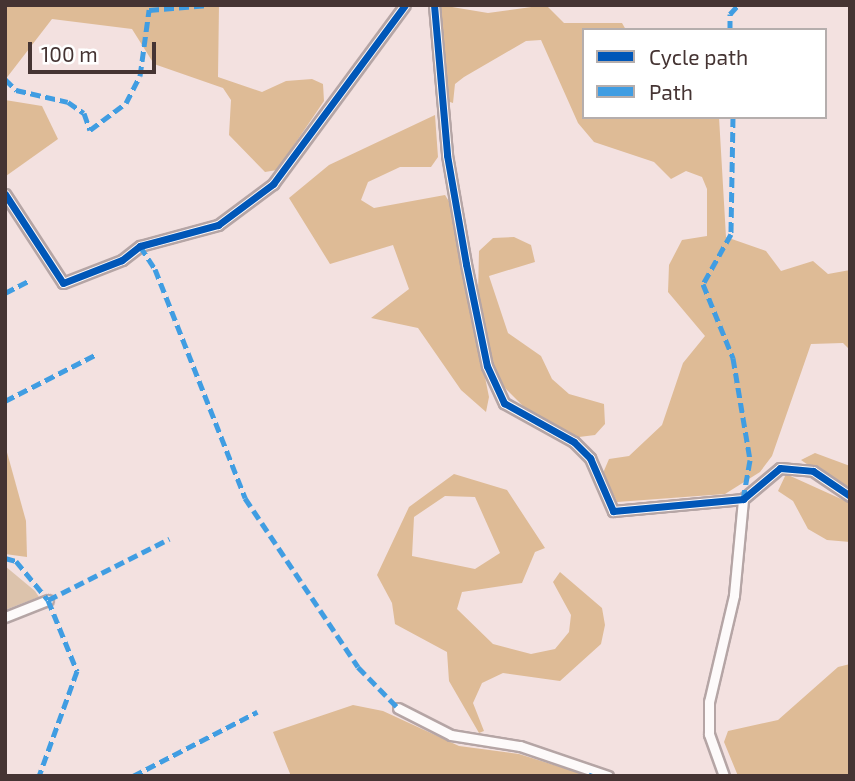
<!DOCTYPE html>
<html>
<head>
<meta charset="utf-8">
<style>
	body { margin:0 }
	#map { position:relative; width:855px; height:781px; overflow:hidden; background:#f3e1e0; font-family:"Exo 2",sans-serif }
	div>[style] { position:absolute }
	[style*='--x'] { left:calc(var(--x)*1px); top:calc(var(--y)*1px); width:calc(var(--w)*1px); rotate:calc(var(--a)*1deg) }
	.green>* { inset:0; background:#dcc3ac }
	.forest>* { inset:0; background:#debb96 }
	.roads { filter:drop-shadow(2px 0 #b5a5a5) drop-shadow(-2px 0 #b5a5a5) drop-shadow(0 2px #b5a5a5) drop-shadow(0 -2px #b5a5a5) }
	.street>* { height:9px; margin:-4.5px; padding:0 4.5px; transform-origin:4.5px; border-radius:4.5px; background:#fdfafa }
	.quiet>* { height:5px; margin-top:-2.5px; transform-origin:0; background:repeating-linear-gradient(90deg,#409de2 0 10px,transparent 0 15px) }
	.cycleway>* { height:7px; margin:-3.5px; padding:0 3.5px; transform-origin:3.5px; border-radius:3.5px; background:#0057b8 }
	span { translate:-50% -50%; white-space:nowrap; text-align:center; line-height:1.15; -webkit-text-stroke:7px #fff; paint-order:stroke }
	.frame { position:absolute; inset:0; border:7px solid #453433; pointer-events:none }
	.legend { position:absolute; left:582px; top:28px; width:245px; height:91px; box-sizing:border-box; background:#fff; border:2px solid #b5aead; margin:0; padding:9px 12px; list-style:none; font-size:21px; color:#453433 }
	.legend li { display:flex; align-items:center; gap:14px; height:35px }
	.legend b { width:35px; border:2px solid #b5aead }
	.scale { position:absolute; left:28px; top:42px; width:128px; height:32px; box-sizing:border-box; border:4px solid #453433; border-top:0; padding-left:9px; font-size:21px; line-height:24px; white-space:nowrap; color:#453433; -webkit-text-stroke:5px #fff; paint-order:stroke }
</style>
</head>
<body>
<div id="map">
	<div class="green">
		<i style="clip-path:polygon(5px 566px,35px 591px,39px 597px,5px 610px)"></i>
	</div>
	<div class="forest">
		<i style="clip-path:polygon(5px 5px,219px 5px,218px 77px,262px 92px,286px 81px,312px 79px,323px 84px,324px 101px,277px 170px,265px 172px,229px 135px,231px 100px,223px 88px,154px 64px,132px 29px,52px 19px,5px 80px)"></i>
		<i style="clip-path:polygon(440px 5px,488px 13px,546px 5px,564px 23px,622px 23px,626px 30px,584px 30px,584px 117px,719px 117px,726px 237px,766px 251px,781px 271px,813px 261px,828px 274px,850px 270px,850px 350px,843px 343px,811px 344px,772px 456px,760px 472px,725px 494px,617px 502px,603px 473px,609px 459px,629px 456px,662px 425px,683px 363px,705px 336px,668px 292px,669px 265px,682px 240px,707px 236px,707px 189px,702px 177px,686px 171px,671px 179px,654px 162px,594px 142px,578px 123px,541px 40px,526px 41px,464px 77px,455px 84px,453px 103px,447px 101px)"></i>
		<i style="clip-path:polygon(5px 100px,42px 106px,58px 139px,6px 176px)"></i>
		<i style="clip-path:polygon(435px 115px,438px 157px,431px 167px,400px 167px,368px 182px,361px 200px,374px 208px,445px 195px,450px 203px,489px 397px,486px 412px,461px 390px,418px 328px,371px 318px,409px 289px,393px 245px,330px 264px,289px 198px,329px 165px)"></i>
		<i style="clip-path:polygon(514px 237px,531px 245px,535px 262px,489px 276px,508px 333px,541px 356px,552px 379px,569px 394px,604px 404px,605px 424px,595px 435px,579px 437px,537px 420px,495px 378px,478px 294px,479px 251px,493px 238px)"></i>
		<i style="clip-path:polygon(5px 445px,26px 521px,27px 557px,5px 554px)"></i>
		<i style="clip-path:polygon(815px 453px,850px 466px,850px 494px,801px 460px)"></i>
		<i style="clip-path:polygon(evenodd,454px 474px,507px 490px,545px 548px,535px 552px,522px 583px,462px 592px,457px 609px,493px 644px,531px 654px,555px 649px,569px 632px,571px 615px,553px 582px,560px 572px,602px 608px,605px 625px,601px 644px,560px 681px,503px 673px,482px 683px,473px 703px,484px 731px,479px 733px,449px 681px,447px 652px,395px 624px,392px 603px,377px 575px,409px 507px,454px 474px,445px 496px,475px 497px,500px 553px,475px 569px,412px 556px,414px 517px,445px 496px)"></i>
		<i style="clip-path:polygon(786px 474px,850px 503px,850px 542px,827px 540px,808px 529px,793px 501px,778px 491px)"></i>
		<i style="clip-path:polygon(850px 664px,850px 776px,738px 776px,724px 742px,728px 731px,778px 720px,838px 667px)"></i>
		<i style="clip-path:polygon(353px 705px,383px 711px,459px 746px,519px 754px,589px 776px,291px 776px,273px 732px)"></i>
	</div>
	<div class="roads">
		<div class="street">
			<i style="--x:434;--y:5;--w:151;--a:85"></i>
			<i style="--x:447;--y:155;--w:111;--a:80.1"></i>
			<i style="--x:466;--y:264;--w:104;--a:78.4"></i>
			<i style="--x:487;--y:366;--w:41;--a:65.3"></i>
			<i style="--x:504;--y:403;--w:80;--a:29.1"></i>
			<i style="--x:574;--y:442;--w:23;--a:45"></i>
			<i style="--x:590;--y:458;--w:58;--a:66.5"></i>
			<i style="--x:613;--y:511;--w:131;--a:-5.3"></i>
			<i style="--x:743;--y:499;--w:48;--a:-40"></i>
			<i style="--x:780;--y:468;--w:33;--a:5"></i>
			<i style="--x:813;--y:471;--w:45;--a:34"></i>
			<i style="--x:5;--y:194;--w:106;--a:56.9"></i>
			<i style="--x:63;--y:283;--w:63;--a:-21.3"></i>
			<i style="--x:122;--y:260;--w:23;--a:-38"></i>
			<i style="--x:140;--y:246;--w:81;--a:-15.1"></i>
			<i style="--x:218;--y:225;--w:69;--a:-36.7"></i>
			<i style="--x:273;--y:184;--w:222;--a:-53.6"></i>
			<i style="--x:5;--y:617;--w:46;--a:-21.6"></i>
			<i style="--x:398;--y:708;--w:59;--a:27"></i>
			<i style="--x:451;--y:735;--w:70;--a:9.1"></i>
			<i style="--x:520;--y:746;--w:93;--a:18.8"></i>
			<i style="--x:724;--y:776;--w:45;--a:-109.7"></i>
			<i style="--x:709;--y:734;--w:32;--a:-90"></i>
			<i style="--x:709;--y:702;--w:110;--a:-76.8"></i>
			<i style="--x:734;--y:595;--w:96;--a:-84.6"></i>
		</div>
	</div>
	<div class="quiet">
		<i style="--x:730;--y:30;--w:16;--a:-90"></i>
		<i style="--x:730;--y:14;--w:12;--a:-48"></i>
		<i style="--x:5;--y:79;--w:16;--a:45"></i>
		<i style="--x:16;--y:90;--w:53;--a:13"></i>
		<i style="--x:68;--y:102;--w:19;--a:35"></i>
		<i style="--x:84;--y:113;--w:18;--a:71"></i>
		<i style="--x:90;--y:130;--w:45;--a:-36.9"></i>
		<i style="--x:126;--y:103;--w:30;--a:-63"></i>
		<i style="--x:140;--y:76;--w:67;--a:-82.2"></i>
		<i style="--x:149;--y:10;--w:60;--a:-4.8"></i>
		<i style="--x:733;--y:117;--w:117;--a:91"></i>
		<i style="--x:731;--y:234;--w:57;--a:119.2"></i>
		<i style="--x:703;--y:284;--w:80;--a:67.9"></i>
		<i style="--x:733;--y:358;--w:103;--a:80.5"></i>
		<i style="--x:750;--y:460;--w:40;--a:100"></i>
		<i style="--x:140;--y:246;--w:27;--a:57"></i>
		<i style="--x:155;--y:269;--w:246;--a:68.5"></i>
		<i style="--x:245;--y:498;--w:203;--a:56.2"></i>
		<i style="--x:358;--y:667;--w:57;--a:45.7"></i>
		<i style="--x:5;--y:293;--w:29;--a:-27"></i>
		<i style="--x:5;--y:401;--w:101;--a:-27.1"></i>
		<i style="--x:5;--y:558;--w:11;--a:15"></i>
		<i style="--x:16;--y:561;--w:50;--a:50.6"></i>
		<i style="--x:48;--y:600;--w:77;--a:67.8"></i>
		<i style="--x:77;--y:671;--w:112;--a:109.9"></i>
		<i style="--x:48;--y:600;--w:136;--a:-26.8"></i>
		<i style="--x:133;--y:776;--w:140;--a:-27.3"></i>
		<i style="--x:591;--y:776;--w:3;--a:-72"></i>
	</div>
	<div class="cycleway">
		<i style="--x:434;--y:5;--w:151;--a:85"></i>
		<i style="--x:447;--y:155;--w:111;--a:80.1"></i>
		<i style="--x:466;--y:264;--w:104;--a:78.4"></i>
		<i style="--x:487;--y:366;--w:41;--a:65.3"></i>
		<i style="--x:504;--y:403;--w:80;--a:29.1"></i>
		<i style="--x:574;--y:442;--w:23;--a:45"></i>
		<i style="--x:590;--y:458;--w:58;--a:66.5"></i>
		<i style="--x:613;--y:511;--w:131;--a:-5.3"></i>
		<i style="--x:743;--y:499;--w:48;--a:-40"></i>
		<i style="--x:780;--y:468;--w:33;--a:5"></i>
		<i style="--x:813;--y:471;--w:45;--a:34"></i>
		<i style="--x:5;--y:194;--w:106;--a:56.9"></i>
		<i style="--x:63;--y:283;--w:63;--a:-21.3"></i>
		<i style="--x:122;--y:260;--w:23;--a:-38"></i>
		<i style="--x:140;--y:246;--w:81;--a:-15.1"></i>
		<i style="--x:218;--y:225;--w:69;--a:-36.7"></i>
		<i style="--x:273;--y:184;--w:222;--a:-53.6"></i>
	</div>
	<div class="frame"></div>
	<ul class="legend">
	<li><b style="height:9px;background:#0057b8"></b>Cycle path</li>
	<li><b style="height:9px;background:#409de2"></b>Path</li>
	</ul>
	<div class="scale">100 m</div>
</div>
</body>
</html>
